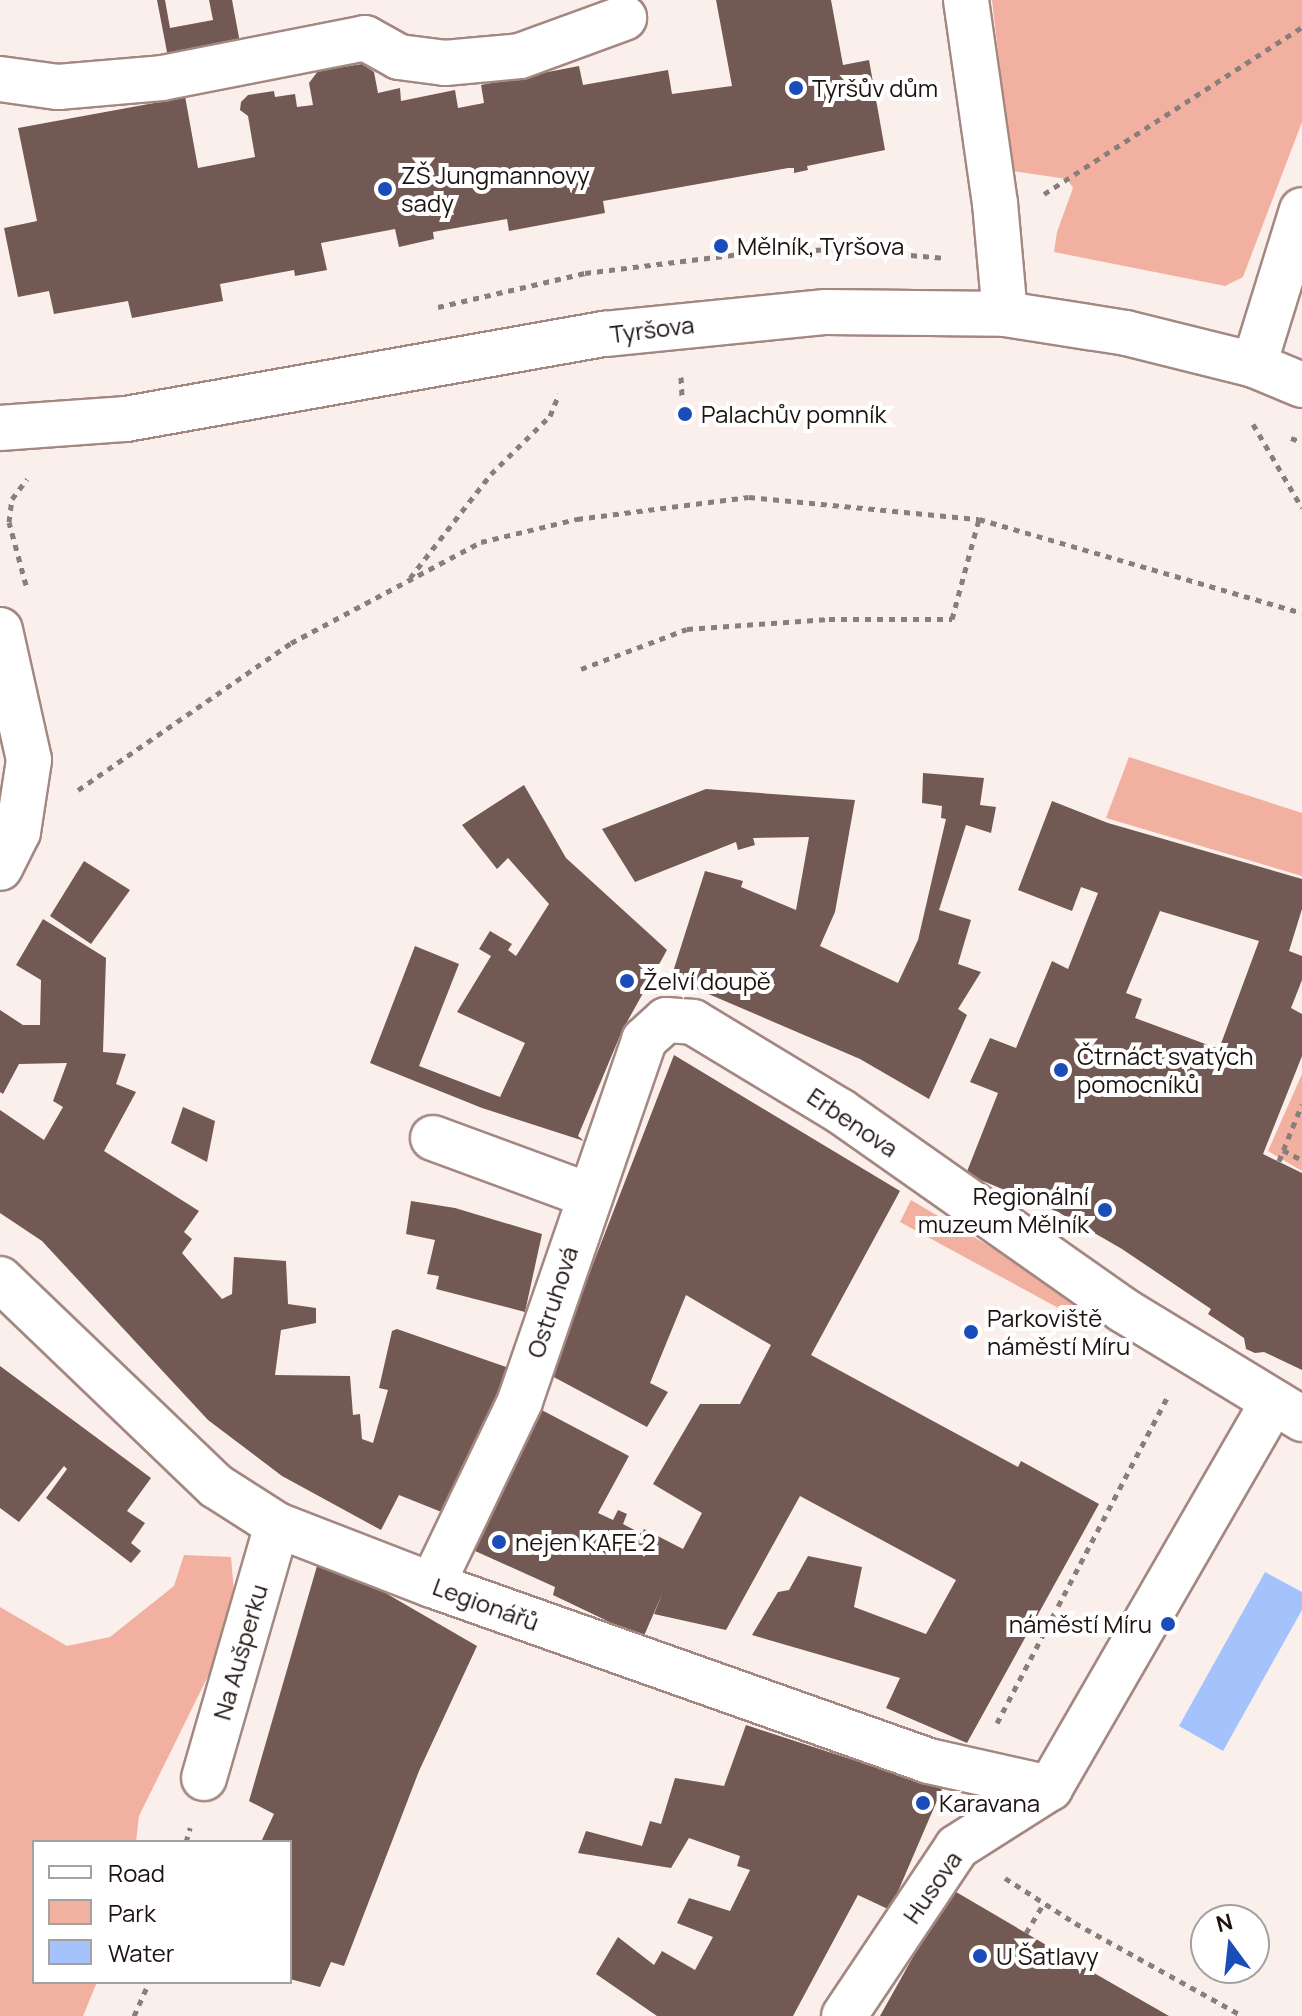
<!DOCTYPE html>
<html>
<head>
<meta charset="utf-8">
<style>
	body { margin:0 }
	#map { position:relative; width:1302px; height:2016px; overflow:hidden; background:#fbefec; font-family:Manrope,sans-serif }
	div>[style] { position:absolute }
	[style*='--x'] { left:calc(var(--x)*1px); top:calc(var(--y)*1px); width:calc(var(--w)*1px); rotate:calc(var(--a)*1deg) }
	.green>* { inset:0; background:#f1b0a0 }
	.water>* { inset:0; background:#a4c3fd }
	.building>* { inset:0; background:#725953 }
	.path>* { height:5px; margin-top:-2.5px; transform-origin:0; background:repeating-linear-gradient(90deg,#897e7b 0 6px,transparent 0 12px) }
	.roads { filter:drop-shadow(2px 0 #a38881) drop-shadow(-2px 0 #a38881) drop-shadow(0 2px #a38881) drop-shadow(0 -2px #a38881) }
	.minor>* { height:44px; margin:-22px; padding:0 22px; transform-origin:22px; border-radius:22px; background:#fff }
	.dots>* { width:22px; height:22px; translate:-50% -50%; box-sizing:border-box; border:4px solid #fff; border-radius:50% }
	span { translate:-50% -50%; white-space:nowrap; text-align:center; line-height:1.15; -webkit-text-stroke:8px #fff; paint-order:stroke }
	.poi-label { font-size:24px; color:#1d1310 }
	.left { translate:0 -50%; text-align:left }
	.right { translate:-100% -50%; text-align:right }
	.street-label { font-size:24px; color:#1d1310 }
	.legend { position:absolute; left:32px; top:1840px; width:260px; height:144px; box-sizing:border-box; background:#fff; border:2px solid #a5a19f; margin:0; padding:10px 14px; list-style:none; font-size:24px; color:#1d1310 }
	.legend li { display:flex; align-items:center; gap:16px; height:40px }
	.legend b { width:40px; border:2px solid #a5a19f }
	.north { position:absolute; left:1190px; top:1904px; width:80px; height:80px; box-sizing:border-box; background:#fff; border:2px solid #a5a19f; border-radius:50%; rotate:345deg; font-size:22px; font-weight:700; line-height:32px; text-align:center; color:#1d1310 }
	.north::after { content:''; display:block; margin:auto; width:28px; height:36px; background:#1b4dba; clip-path:polygon(50% 0,100% 100%,50% 72%,0 100%) }
</style>
</head>
<body>
<div id="map">
	<div class="green">
		<i style="clip-path:polygon(992px 0,1302px 0,1302px 122px,1243px 277px,1225px 286px,1054px 252px,1057px 232px,1073px 188px,1067px 179px,1012px 171px)"></i>
		<i style="clip-path:polygon(1129px 757px,1302px 813px,1302px 876px,1106px 818px)"></i>
		<i style="clip-path:polygon(1302px 1074px,1302px 1171px,1268px 1151px)"></i>
		<i style="clip-path:polygon(911px 1200px,1084px 1302px,1075px 1317px,900px 1222px)"></i>
		<i style="clip-path:polygon(184px 1555px,231px 1557px,235px 1605px,210px 1672px,139px 1816px,136px 1842px,34px 1842px,34px 1982px,97px 1982px,83px 2016px,0 2016px,0 1607px,67px 1646px,110px 1637px,174px 1586px)"></i>
	</div>
	<div class="water">
		<i style="clip-path:polygon(1265px 1572px,1302px 1592px,1302px 1610px,1223px 1751px,1179px 1726px)"></i>
	</div>
	<div class="building">
		<i style="clip-path:polygon(157px 0,165px 0,170px 28px,213px 20px,209px 0,232px 0,241px 48px,173px 63px,182px 97px,185px 96px,198px 168px,255px 157px,248px 116px,240px 110px,241px 102px,248px 95px,274px 91px,275px 97px,295px 94px,297px 107px,313px 105px,309px 83px,318px 71px,362px 64px,374px 72px,378px 93px,400px 88px,401px 101px,455px 90px,458px 108px,484px 103px,481px 85px,579px 66px,583px 85px,668px 70px,672px 94px,732px 86px,716px 0,831px 0,843px 65px,869px 60px,885px 150px,807px 166px,808px 170px,794px 173px,794px 168px,788px 168px,603px 201px,605px 213px,509px 231px,507px 219px,433px 232px,434px 239px,399px 247px,395px 229px,321px 243px,327px 270px,295px 276px,294px 270px,220px 284px,223px 301px,132px 318px,128px 301px,54px 314px,49px 291px,18px 297px,4px 228px,37px 221px,18px 128px,176px 99px)"></i>
		<i style="clip-path:polygon(923px 773px,984px 778px,980px 805px,996px 807px,991px 833px,966px 825px,939px 910px,971px 920px,958px 964px,981px 972px,958px 1009px,967px 1015px,929px 1099px,860px 1059px,671px 978px,705px 871px,743px 881px,741px 887px,796px 910px,809px 837px,753px 838px,755px 845px,738px 850px,736px 842px,635px 882px,602px 829px,706px 789px,855px 800px,835px 912px,820px 946px,898px 983px,918px 940px,946px 819px,941px 818px,942px 806px,922px 803px)"></i>
		<i style="clip-path:polygon(524px 785px,566px 858px,667px 950px,622px 1031px,578px 1136px,584px 1141px,482px 1108px,370px 1063px,415px 946px,459px 964px,419px 1066px,500px 1097px,525px 1043px,457px 1012px,491px 956px,479px 949px,490px 931px,512px 944px,508px 950px,516px 956px,549px 904px,508px 858px,497px 869px,462px 825px)"></i>
		<i style="clip-path:polygon(evenodd,1052px 801px,1108px 823px,1302px 879px,1302px 909px,1289px 951px,1302px 956px,1302px 980px,1291px 1008px,1302px 1014px,1302px 1056px,1263px 1154px,1302px 1173px,1302px 1370px,1264px 1352px,1255px 1353px,1246px 1349px,1244px 1338px,1208px 1314px,1211px 1309px,1122px 1249px,1058px 1212px,966px 1174px,998px 1093px,970px 1082px,990px 1038px,1016px 1048px,1052px 961px,1068px 969px,1098px 893px,1081px 887px,1072px 911px,1018px 890px,1052px 801px,1160px 911px,1259px 941px,1219px 1049px,1135px 1018px,1142px 999px,1126px 993px,1160px 911px)"></i>
		<i style="clip-path:polygon(84px 861px,130px 890px,91px 944px,50px 916px)"></i>
		<i style="clip-path:polygon(43px 919px,106px 958px,103px 1052px,126px 1054px,116px 1084px,136px 1092px,104px 1151px,199px 1211px,184px 1232px,192px 1239px,182px 1253px,222px 1299px,232px 1294px,234px 1257px,286px 1261px,288px 1304px,316px 1308px,316px 1323px,281px 1330px,275px 1375px,350px 1376px,353px 1415px,360px 1414px,362px 1439px,373px 1443px,388px 1390px,379px 1388px,392px 1331px,397px 1329px,509px 1368px,490px 1426px,449px 1515px,399px 1495px,381px 1530px,282px 1476px,208px 1420px,42px 1241px,0 1213px,0 1110px,44px 1140px,63px 1107px,53px 1101px,67px 1063px,19px 1064px,3px 1094px,0 1092px,0 1010px,23px 1025px,40px 1025px,41px 980px,16px 965px)"></i>
		<i style="clip-path:polygon(674px 1055px,900px 1191px,811px 1355px,1018px 1467px,1021px 1461px,1099px 1504px,967px 1743px,886px 1708px,900px 1678px,752px 1635px,778px 1592px,789px 1590px,808px 1556px,862px 1567px,854px 1607px,926px 1634px,956px 1580px,800px 1496px,726px 1630px,654px 1614px,663px 1592px,643px 1638px,553px 1595px,555px 1587px,464px 1546px,536px 1407px,629px 1456px,598px 1513px,613px 1520px,618px 1510px,627px 1514px,623px 1524px,642px 1534px,644px 1529px,683px 1549px,702px 1513px,653px 1484px,700px 1404px,740px 1404px,771px 1345px,686px 1295px,650px 1383px,668px 1392px,647px 1427px,550px 1375px)"></i>
		<i style="clip-path:polygon(183px 1107px,215px 1121px,207px 1162px,171px 1143px)"></i>
		<i style="clip-path:polygon(411px 1201px,455px 1208px,542px 1234px,525px 1312px,436px 1289px,439px 1276px,427px 1274px,435px 1240px,406px 1234px)"></i>
		<i style="clip-path:polygon(0 1366px,151px 1478px,127px 1511px,145px 1523px,131px 1543px,141px 1551px,131px 1563px,46px 1498px,67px 1469px,64px 1466px,19px 1522px,0 1508px)"></i>
		<i style="clip-path:polygon(325px 1558px,477px 1646px,419px 1771px,344px 1966px,331px 1962px,320px 1987px,290px 1979px,290px 1842px,261px 1842px,274px 1814px,249px 1801px,319px 1559px)"></i>
		<i style="clip-path:polygon(746px 1725px,942px 1789px,890px 1910px,858px 1895px,793px 2016px,657px 2016px,596px 1974px,618px 1937px,654px 1965px,662px 1951px,695px 1970px,713px 1937px,677px 1923px,689px 1898px,730px 1911px,750px 1870px,737px 1866px,740px 1856px,689px 1838px,671px 1868px,578px 1853px,586px 1831px,642px 1846px,650px 1821px,661px 1824px,675px 1778px,724px 1786px)"></i>
		<i style="clip-path:polygon(951px 1889px,1094px 1973px,1169px 2016px,880px 2016px)"></i>
	</div>
	<div class="path">
		<i style="--x:1044;--y:194;--w:307;--a:-32.9"></i>
		<i style="--x:438;--y:307;--w:151;--a:-13"></i>
		<i style="--x:585;--y:273;--w:171;--a:-7"></i>
		<i style="--x:755;--y:252;--w:84;--a:-2"></i>
		<i style="--x:839;--y:249;--w:107;--a:4.8"></i>
		<i style="--x:681;--y:377;--w:19;--a:87"></i>
		<i style="--x:1253;--y:424;--w:97;--a:59.7"></i>
		<i style="--x:1291;--y:438;--w:12;--a:20"></i>
		<i style="--x:410;--y:578;--w:132;--a:-52.1"></i>
		<i style="--x:491;--y:474;--w:83;--a:-44.5"></i>
		<i style="--x:550;--y:416;--w:24;--a:-68"></i>
		<i style="--x:26;--y:585;--w:65;--a:-105.1"></i>
		<i style="--x:9;--y:522;--w:23;--a:-83"></i>
		<i style="--x:12;--y:499;--w:25;--a:-53"></i>
		<i style="--x:581;--y:669;--w:113;--a:-20.7"></i>
		<i style="--x:687;--y:629;--w:142;--a:-4"></i>
		<i style="--x:829;--y:619;--w:123;--a:0"></i>
		<i style="--x:952;--y:619;--w:104;--a:-74.9"></i>
		<i style="--x:78;--y:790;--w:259;--a:-34.6"></i>
		<i style="--x:291;--y:643;--w:215;--a:-28"></i>
		<i style="--x:481;--y:542;--w:99;--a:-13.5"></i>
		<i style="--x:577;--y:519;--w:173;--a:-7.3"></i>
		<i style="--x:749;--y:497;--w:231;--a:5.5"></i>
		<i style="--x:979;--y:519;--w:336;--a:16.2"></i>
		<i style="--x:1283;--y:1150;--w:21;--a:28"></i>
		<i style="--x:1279;--y:1161;--w:61;--a:-68"></i>
		<i style="--x:997;--y:1723;--w:369;--a:-62.4"></i>
		<i style="--x:186;--y:1842;--w:15;--a:-74"></i>
		<i style="--x:1005;--y:1878;--w:83;--a:32.7"></i>
		<i style="--x:1075;--y:1923;--w:192;--a:29"></i>
		<i style="--x:1026;--y:1933;--w:35;--a:-59"></i>
		<i style="--x:134;--y:2016;--w:37;--a:-66"></i>
	</div>
	<div class="roads">
		<div class="minor">
			<i style="--x:966;--y:0;--w:205;--a:81.9"></i>
			<i style="--x:995;--y:203;--w:111;--a:84.9"></i>
			<i style="--x:0;--y:79;--w:59;--a:7.9"></i>
			<i style="--x:58;--y:87;--w:104;--a:-4.9"></i>
			<i style="--x:162;--y:78;--w:207;--a:-11.1"></i>
			<i style="--x:365;--y:38;--w:39;--a:29"></i>
			<i style="--x:399;--y:57;--w:46;--a:7.4"></i>
			<i style="--x:445;--y:63;--w:75;--a:-5.3"></i>
			<i style="--x:520;--y:56;--w:111;--a:-20.1"></i>
			<i style="--x:1254;--y:365;--w:162;--a:-72.8"></i>
			<i style="--x:0;--y:428;--w:126;--a:-4.1"></i>
			<i style="--x:126;--y:419;--w:486;--a:-10.1"></i>
			<i style="--x:605;--y:334;--w:222;--a:-5.7"></i>
			<i style="--x:826;--y:312;--w:179;--a:0.6"></i>
			<i style="--x:1005;--y:314;--w:122;--a:8.9"></i>
			<i style="--x:1126;--y:333;--w:132;--a:14"></i>
			<i style="--x:1254;--y:365;--w:52;--a:22.6"></i>
			<i style="--x:0;--y:630;--w:133;--a:77.4"></i>
			<i style="--x:29;--y:760;--w:73;--a:98.7"></i>
			<i style="--x:18;--y:832;--w:40;--a:116.6"></i>
			<i style="--x:433;--y:1138;--w:165;--a:20.2"></i>
			<i style="--x:0;--y:1279;--w:299;--a:43.8"></i>
			<i style="--x:216;--y:1486;--w:72;--a:32.6"></i>
			<i style="--x:277;--y:1525;--w:166;--a:21.2"></i>
			<i style="--x:432;--y:1585;--w:527;--a:19.5"></i>
			<i style="--x:929;--y:1761;--w:124;--a:12.6"></i>
			<i style="--x:432;--y:1585;--w:204;--a:-64.4"></i>
			<i style="--x:520;--y:1401;--w:382;--a:-71"></i>
			<i style="--x:644;--y:1040;--w:30;--a:-42"></i>
			<i style="--x:666;--y:1020;--w:27;--a:4"></i>
			<i style="--x:693;--y:1022;--w:172;--a:31.2"></i>
			<i style="--x:840;--y:1111;--w:346;--a:35.1"></i>
			<i style="--x:1123;--y:1310;--w:210;--a:31.3"></i>
			<i style="--x:204;--y:1778;--w:263;--a:-73.9"></i>
			<i style="--x:844;--y:2016;--w:203;--a:-56.2"></i>
			<i style="--x:957;--y:1847;--w:110;--a:-32.4"></i>
			<i style="--x:1050;--y:1788;--w:444;--a:-60"></i>
		</div>
	</div>
	<div class="dots">
		<i style="left:796px;top:88px;background:#1b4dba"></i>
		<i style="left:385px;top:189px;background:#1b4dba"></i>
		<i style="left:721px;top:246px;background:#1b4dba"></i>
		<i style="left:685px;top:414px;background:#1b4dba"></i>
		<i style="left:627px;top:981px;background:#1b4dba"></i>
		<i style="left:1061px;top:1070px;background:#1b4dba"></i>
		<i style="left:1105px;top:1210px;background:#1b4dba"></i>
		<i style="left:971px;top:1332px;background:#1b4dba"></i>
		<i style="left:499px;top:1542px;background:#1b4dba"></i>
		<i style="left:1168px;top:1624px;background:#1b4dba"></i>
		<i style="left:923px;top:1803px;background:#1b4dba"></i>
		<i style="left:980px;top:1956px;background:#1b4dba"></i>
	</div>
	<div class="poi-label">
		<span class="left" style="left:812px;top:88px">Tyršův dům</span>
		<span class="left" style="left:401px;top:189px">ZŠ Jungmannovy<br>sady</span>
		<span class="left" style="left:737px;top:246px">Mělník, Tyršova</span>
		<span class="left" style="left:701px;top:414px">Palachův pomník</span>
		<span class="left" style="left:643px;top:981px">Želví doupě</span>
		<span class="left" style="left:1077px;top:1070px">Čtrnáct svatých<br>pomocníků</span>
		<span class="right" style="left:1089px;top:1210px">Regionální<br>muzeum Mělník</span>
		<span class="left" style="left:987px;top:1332px">Parkoviště<br>náměstí Míru</span>
		<span class="left" style="left:515px;top:1542px">nejen KAFE 2</span>
		<span class="right" style="left:1152px;top:1624px">náměstí Míru</span>
		<span class="left" style="left:939px;top:1803px">Karavana</span>
		<span class="left" style="left:996px;top:1956px">U Šatlavy</span>
	</div>
	<div class="street-label">
		<span style="left:652px;top:329px;rotate:-7deg">Tyršova</span>
		<span style="left:853px;top:1122px;rotate:34deg">Erbenova</span>
		<span style="left:552px;top:1302px;rotate:-72deg">Ostruhová</span>
		<span style="left:486px;top:1604px;rotate:20deg">Legionářů</span>
		<span style="left:240px;top:1652px;rotate:-74deg">Na Aušperku</span>
		<span style="left:932px;top:1887px;rotate:-55deg">Husova</span>
	</div>
	<ul class="legend">
	<li><b style="height:10px;background:#fff"></b>Road</li>
	<li><b style="height:22px;background:#f1b0a0"></b>Park</li>
	<li><b style="height:22px;background:#a4c3fd"></b>Water</li>
	</ul>
	<div class="north">N</div>
</div>
</body>
</html>
